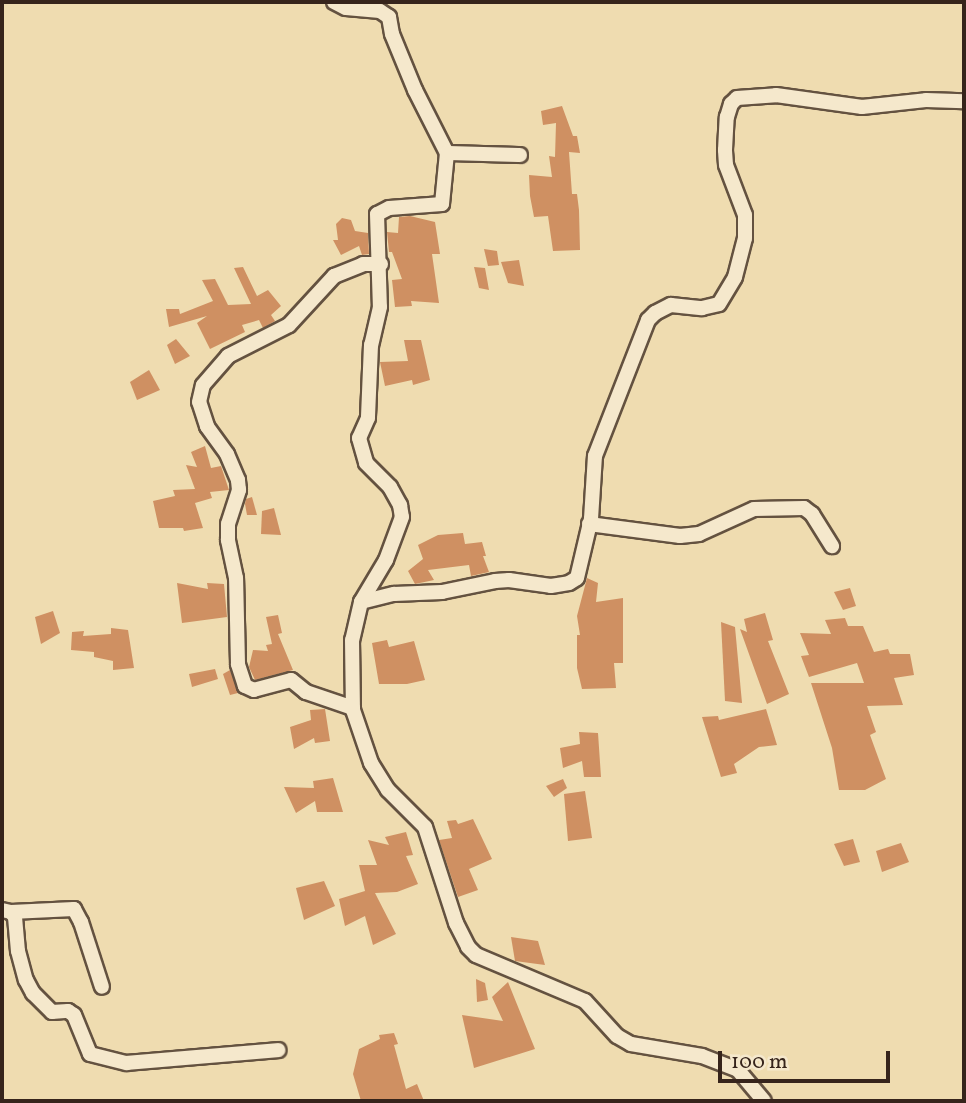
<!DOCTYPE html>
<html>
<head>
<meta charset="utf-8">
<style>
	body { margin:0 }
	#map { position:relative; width:966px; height:1103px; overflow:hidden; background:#efdcb0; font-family:Vollkorn,serif }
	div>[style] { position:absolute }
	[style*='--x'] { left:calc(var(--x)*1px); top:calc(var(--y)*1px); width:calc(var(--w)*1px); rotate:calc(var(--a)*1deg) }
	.building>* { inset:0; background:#cf9062 }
	.roads { filter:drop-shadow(2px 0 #645240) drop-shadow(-2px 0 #645240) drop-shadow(0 2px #645240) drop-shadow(0 -2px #645240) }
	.minor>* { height:14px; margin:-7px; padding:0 7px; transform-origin:7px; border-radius:7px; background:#f5e8cc }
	span { translate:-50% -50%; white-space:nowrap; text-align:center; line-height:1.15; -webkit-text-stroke:6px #f5e8cc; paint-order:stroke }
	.frame { position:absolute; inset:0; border:4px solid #36241b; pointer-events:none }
	.scale { position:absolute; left:718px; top:1051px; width:172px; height:32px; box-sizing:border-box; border:4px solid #36241b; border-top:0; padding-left:9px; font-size:21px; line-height:24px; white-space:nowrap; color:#36241b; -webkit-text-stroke:5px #f5e8cc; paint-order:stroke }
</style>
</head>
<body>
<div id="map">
	<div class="building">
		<i style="clip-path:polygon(562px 106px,573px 136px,577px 136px,580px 153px,569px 152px,572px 194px,577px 194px,579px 210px,580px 250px,553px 251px,548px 216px,534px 217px,530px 196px,529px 175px,552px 177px,549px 156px,555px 157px,556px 123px,543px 125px,541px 111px)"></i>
		<i style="clip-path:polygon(410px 216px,435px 222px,440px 254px,432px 254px,439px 303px,411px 301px,412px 306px,395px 307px,392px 280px,402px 279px,392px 252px,389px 252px,387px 232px,398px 233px,399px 217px)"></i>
		<i style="clip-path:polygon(342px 218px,351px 220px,355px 231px,368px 233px,369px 254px,362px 255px,359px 246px,341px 255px,333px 240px,338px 240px,336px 224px)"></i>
		<i style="clip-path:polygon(484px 249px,497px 251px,499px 265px,488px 266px)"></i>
		<i style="clip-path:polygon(519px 260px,524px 286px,508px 283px,501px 262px)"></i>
		<i style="clip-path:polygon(243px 267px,257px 296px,268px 290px,281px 306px,271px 315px,275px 321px,263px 328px,259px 320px,242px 325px,245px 332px,210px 349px,197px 323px,207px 316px,169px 327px,166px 309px,179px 309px,180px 314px,213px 301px,202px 280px,215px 279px,228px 305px,251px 304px,234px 268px)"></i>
		<i style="clip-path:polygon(474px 267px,485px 268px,489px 290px,479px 288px)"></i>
		<i style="clip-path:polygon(176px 339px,190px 356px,175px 364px,167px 345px)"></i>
		<i style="clip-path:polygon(404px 340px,421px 340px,430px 380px,413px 385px,412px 380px,385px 386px,380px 362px,408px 361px)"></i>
		<i style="clip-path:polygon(149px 370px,160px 390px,137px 400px,130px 382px)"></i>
		<i style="clip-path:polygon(205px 446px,211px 468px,221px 466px,229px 490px,210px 492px,212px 498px,195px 503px,203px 528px,184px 531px,183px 528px,159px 528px,153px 501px,175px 496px,173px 490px,195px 489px,186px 465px,197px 467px,191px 452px)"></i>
		<i style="clip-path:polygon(252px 497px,257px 515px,247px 515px,245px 504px,246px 499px)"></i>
		<i style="clip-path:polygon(274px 508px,281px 535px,261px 534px,262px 511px)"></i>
		<i style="clip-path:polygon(463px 533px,465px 544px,482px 542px,486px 556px,483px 556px,489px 572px,471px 576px,469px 565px,428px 570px,434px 580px,415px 584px,408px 571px,423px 559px,418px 545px,438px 535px)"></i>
		<i style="clip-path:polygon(587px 578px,598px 583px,596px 602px,623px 598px,623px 663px,614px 663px,616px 688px,582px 689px,577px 668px,577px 635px,580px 635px,577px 616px)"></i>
		<i style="clip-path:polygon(177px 583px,208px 589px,207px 583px,224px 584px,227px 617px,182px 623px)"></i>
		<i style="clip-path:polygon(850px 588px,856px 606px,843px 610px,834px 592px)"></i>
		<i style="clip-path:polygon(53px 611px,60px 633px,41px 644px,35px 617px)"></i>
		<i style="clip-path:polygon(765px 613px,773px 640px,768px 641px,789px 694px,767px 704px,740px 629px,747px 632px,744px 619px)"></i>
		<i style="clip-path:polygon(278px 615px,282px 633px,278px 634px,293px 670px,255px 680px,249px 667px,253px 650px,268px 651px,266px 645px,272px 644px,266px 617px)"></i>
		<i style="clip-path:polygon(845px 618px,848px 626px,863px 626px,874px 652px,888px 649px,890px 654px,910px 654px,914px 675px,894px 678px,903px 705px,867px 706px,876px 732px,870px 735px,886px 779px,865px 790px,839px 790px,832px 748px,811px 683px,864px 683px,857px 663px,809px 677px,801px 656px,809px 655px,800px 633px,831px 634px,825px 620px)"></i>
		<i style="clip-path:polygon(721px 622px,735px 627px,742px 703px,725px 701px)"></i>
		<i style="clip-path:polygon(111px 628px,128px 630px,134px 668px,113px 670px,113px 661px,94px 657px,94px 652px,71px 650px,72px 632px,84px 631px,83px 636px,111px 634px)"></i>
		<i style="clip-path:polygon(387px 640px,389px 647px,414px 641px,425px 680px,407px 684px,379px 684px,372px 643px)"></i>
		<i style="clip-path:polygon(215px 669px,218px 679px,192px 687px,189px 674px)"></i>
		<i style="clip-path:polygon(230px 670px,238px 693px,230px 695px,223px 674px)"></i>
		<i style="clip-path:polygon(325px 709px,330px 741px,315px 743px,314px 738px,294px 749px,290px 727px,311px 720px,310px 710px)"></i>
		<i style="clip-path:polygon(766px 709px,777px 745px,759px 747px,734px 764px,737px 773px,721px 777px,702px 717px,718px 716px,719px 720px)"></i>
		<i style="clip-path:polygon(579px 732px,598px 733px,601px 777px,584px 777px,582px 761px,563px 768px,560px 748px,580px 744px)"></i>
		<i style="clip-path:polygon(333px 778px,343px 812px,317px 812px,315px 801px,296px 813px,284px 787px,314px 788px,313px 781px)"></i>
		<i style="clip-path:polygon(563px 779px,567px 788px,554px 797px,546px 786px)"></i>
		<i style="clip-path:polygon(585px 791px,592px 838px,568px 841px,564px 794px)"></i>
		<i style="clip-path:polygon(473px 819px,492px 859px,469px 869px,478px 890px,458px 897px,439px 840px,452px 838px,447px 821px,456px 820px,458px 824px)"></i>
		<i style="clip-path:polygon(406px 832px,413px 855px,406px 856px,418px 884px,397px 892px,375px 893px,396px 934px,373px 945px,365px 916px,345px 926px,339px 899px,365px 891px,359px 865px,377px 865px,368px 840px,389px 845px,385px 837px)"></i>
		<i style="clip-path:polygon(853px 839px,860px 862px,844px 866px,834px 844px)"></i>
		<i style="clip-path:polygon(901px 843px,909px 862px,882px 872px,876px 851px)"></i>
		<i style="clip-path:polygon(324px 881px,335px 906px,304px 920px,296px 888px)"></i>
		<i style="clip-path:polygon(511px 937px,538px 941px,545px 965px,515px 961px)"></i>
		<i style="clip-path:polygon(476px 979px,485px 983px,488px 1000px,477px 1002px)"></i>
		<i style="clip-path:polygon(508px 982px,535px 1049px,474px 1068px,462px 1015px,503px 1021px,492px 997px)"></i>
		<i style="clip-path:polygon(394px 1033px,398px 1044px,394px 1045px,406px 1089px,417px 1084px,424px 1101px,361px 1101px,353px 1074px,359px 1049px,380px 1039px,379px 1035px)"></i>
	</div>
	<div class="roads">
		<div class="minor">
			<i style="--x:334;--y:2;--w:13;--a:27"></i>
			<i style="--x:346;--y:8;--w:34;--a:5"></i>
			<i style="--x:380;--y:11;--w:11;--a:34"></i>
			<i style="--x:389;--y:17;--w:17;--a:80"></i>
			<i style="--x:392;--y:34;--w:61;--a:67.7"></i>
			<i style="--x:415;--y:90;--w:71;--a:63.1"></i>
			<i style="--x:447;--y:153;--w:51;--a:95.6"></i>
			<i style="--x:442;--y:204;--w:53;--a:175.7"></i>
			<i style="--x:389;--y:208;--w:13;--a:153"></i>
			<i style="--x:377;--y:214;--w:93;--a:88.2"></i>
			<i style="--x:380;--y:307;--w:39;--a:103"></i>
			<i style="--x:371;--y:345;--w:73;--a:92.4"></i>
			<i style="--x:368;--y:418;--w:22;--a:114"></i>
			<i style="--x:359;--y:438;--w:26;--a:74"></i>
			<i style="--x:366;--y:463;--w:34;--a:45"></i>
			<i style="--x:390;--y:487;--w:21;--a:61"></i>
			<i style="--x:400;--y:505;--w:12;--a:81"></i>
			<i style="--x:402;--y:517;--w:46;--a:110.4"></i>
			<i style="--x:386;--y:560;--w:49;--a:120.8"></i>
			<i style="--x:361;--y:602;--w:39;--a:103"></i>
			<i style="--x:352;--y:640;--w:70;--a:89.2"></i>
			<i style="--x:353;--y:710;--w:56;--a:71.2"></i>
			<i style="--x:371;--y:763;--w:32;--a:58"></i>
			<i style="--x:388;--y:790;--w:52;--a:45"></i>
			<i style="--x:425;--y:827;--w:101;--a:72.1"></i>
			<i style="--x:456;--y:923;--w:27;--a:63"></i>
			<i style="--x:468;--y:947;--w:11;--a:45"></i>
			<i style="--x:476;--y:955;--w:118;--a:22.9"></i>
			<i style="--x:585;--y:1001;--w:47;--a:47.6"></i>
			<i style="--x:617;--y:1036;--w:16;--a:30"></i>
			<i style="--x:631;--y:1044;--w:72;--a:9.6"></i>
			<i style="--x:702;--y:1056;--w:39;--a:21"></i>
			<i style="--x:738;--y:1070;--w:40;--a:50"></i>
			<i style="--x:447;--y:153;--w:73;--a:1.6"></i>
			<i style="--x:589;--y:524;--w:92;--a:7.5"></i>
			<i style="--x:680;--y:536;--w:19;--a:-6"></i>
			<i style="--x:699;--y:534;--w:60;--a:-24.4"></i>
			<i style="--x:754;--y:509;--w:50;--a:-1.1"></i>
			<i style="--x:804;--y:508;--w:10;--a:37"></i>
			<i style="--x:812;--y:514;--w:38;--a:58"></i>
			<i style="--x:361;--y:602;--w:34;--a:-14"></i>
			<i style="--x:394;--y:594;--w:48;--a:-2.4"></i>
			<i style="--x:442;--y:592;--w:54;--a:-11.7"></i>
			<i style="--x:495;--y:581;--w:14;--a:-4"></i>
			<i style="--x:509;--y:580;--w:42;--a:8.1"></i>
			<i style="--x:551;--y:586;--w:18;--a:-9"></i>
			<i style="--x:569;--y:583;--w:9;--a:-32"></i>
			<i style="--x:577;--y:578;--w:61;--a:-76.7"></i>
			<i style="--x:591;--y:519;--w:63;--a:-86.4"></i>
			<i style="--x:595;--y:456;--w:146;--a:-68.7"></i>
			<i style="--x:648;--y:320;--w:10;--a:-45"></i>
			<i style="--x:655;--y:313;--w:18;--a:-27"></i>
			<i style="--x:671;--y:305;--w:31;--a:6"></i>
			<i style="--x:702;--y:308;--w:17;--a:-13"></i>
			<i style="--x:719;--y:304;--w:31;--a:-59"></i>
			<i style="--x:735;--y:277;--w:40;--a:-75.6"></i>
			<i style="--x:745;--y:238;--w:23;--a:-90"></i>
			<i style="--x:745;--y:215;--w:53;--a:-110.8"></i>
			<i style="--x:726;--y:165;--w:15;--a:-94"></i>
			<i style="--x:725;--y:150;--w:33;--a:-87"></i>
			<i style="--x:727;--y:117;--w:14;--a:-73"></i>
			<i style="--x:731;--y:104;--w:8;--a:-45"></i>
			<i style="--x:737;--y:98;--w:39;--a:-4"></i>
			<i style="--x:776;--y:95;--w:87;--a:7.9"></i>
			<i style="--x:862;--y:107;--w:64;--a:-6.2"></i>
			<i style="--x:926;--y:100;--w:38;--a:2"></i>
			<i style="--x:353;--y:708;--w:50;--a:-161.2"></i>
			<i style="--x:306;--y:692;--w:19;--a:-141"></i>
			<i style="--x:291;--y:680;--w:38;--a:165"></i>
			<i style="--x:254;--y:690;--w:10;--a:-156"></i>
			<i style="--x:245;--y:686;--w:23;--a:-108"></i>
			<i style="--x:238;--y:664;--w:86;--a:-91.3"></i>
			<i style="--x:236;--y:578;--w:39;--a:-102"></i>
			<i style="--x:228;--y:540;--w:16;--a:-90"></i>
			<i style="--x:228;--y:524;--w:36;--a:-72"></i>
			<i style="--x:239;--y:490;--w:10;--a:-96"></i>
			<i style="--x:238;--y:480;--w:28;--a:-113"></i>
			<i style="--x:227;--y:454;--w:34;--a:-126"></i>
			<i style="--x:207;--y:426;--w:25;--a:-108"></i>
			<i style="--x:199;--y:402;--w:17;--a:-77"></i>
			<i style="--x:203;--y:385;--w:38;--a:-49"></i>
			<i style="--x:228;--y:356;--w:68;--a:-26.9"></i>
			<i style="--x:289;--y:325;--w:67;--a:-47.4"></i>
			<i style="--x:334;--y:276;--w:31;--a:-22"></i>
			<i style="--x:363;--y:264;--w:18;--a:0"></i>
			<i style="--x:2;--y:910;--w:9;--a:13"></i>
			<i style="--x:11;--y:912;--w:6;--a:51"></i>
			<i style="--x:15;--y:917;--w:34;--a:85"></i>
			<i style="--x:18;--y:951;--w:30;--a:75"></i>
			<i style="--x:26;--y:980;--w:15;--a:62"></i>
			<i style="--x:33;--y:993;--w:27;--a:45"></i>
			<i style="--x:52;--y:1012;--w:16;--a:-4"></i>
			<i style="--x:68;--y:1011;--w:7;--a:34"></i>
			<i style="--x:74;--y:1015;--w:42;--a:67.7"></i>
			<i style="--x:90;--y:1054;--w:38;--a:14"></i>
			<i style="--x:127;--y:1063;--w:152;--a:-4.9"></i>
			<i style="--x:11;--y:912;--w:63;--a:-2.7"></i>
			<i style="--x:74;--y:909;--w:15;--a:62"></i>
			<i style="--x:81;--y:922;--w:68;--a:72.1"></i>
		</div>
	</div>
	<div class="frame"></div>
	<div class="scale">100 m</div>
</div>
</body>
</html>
